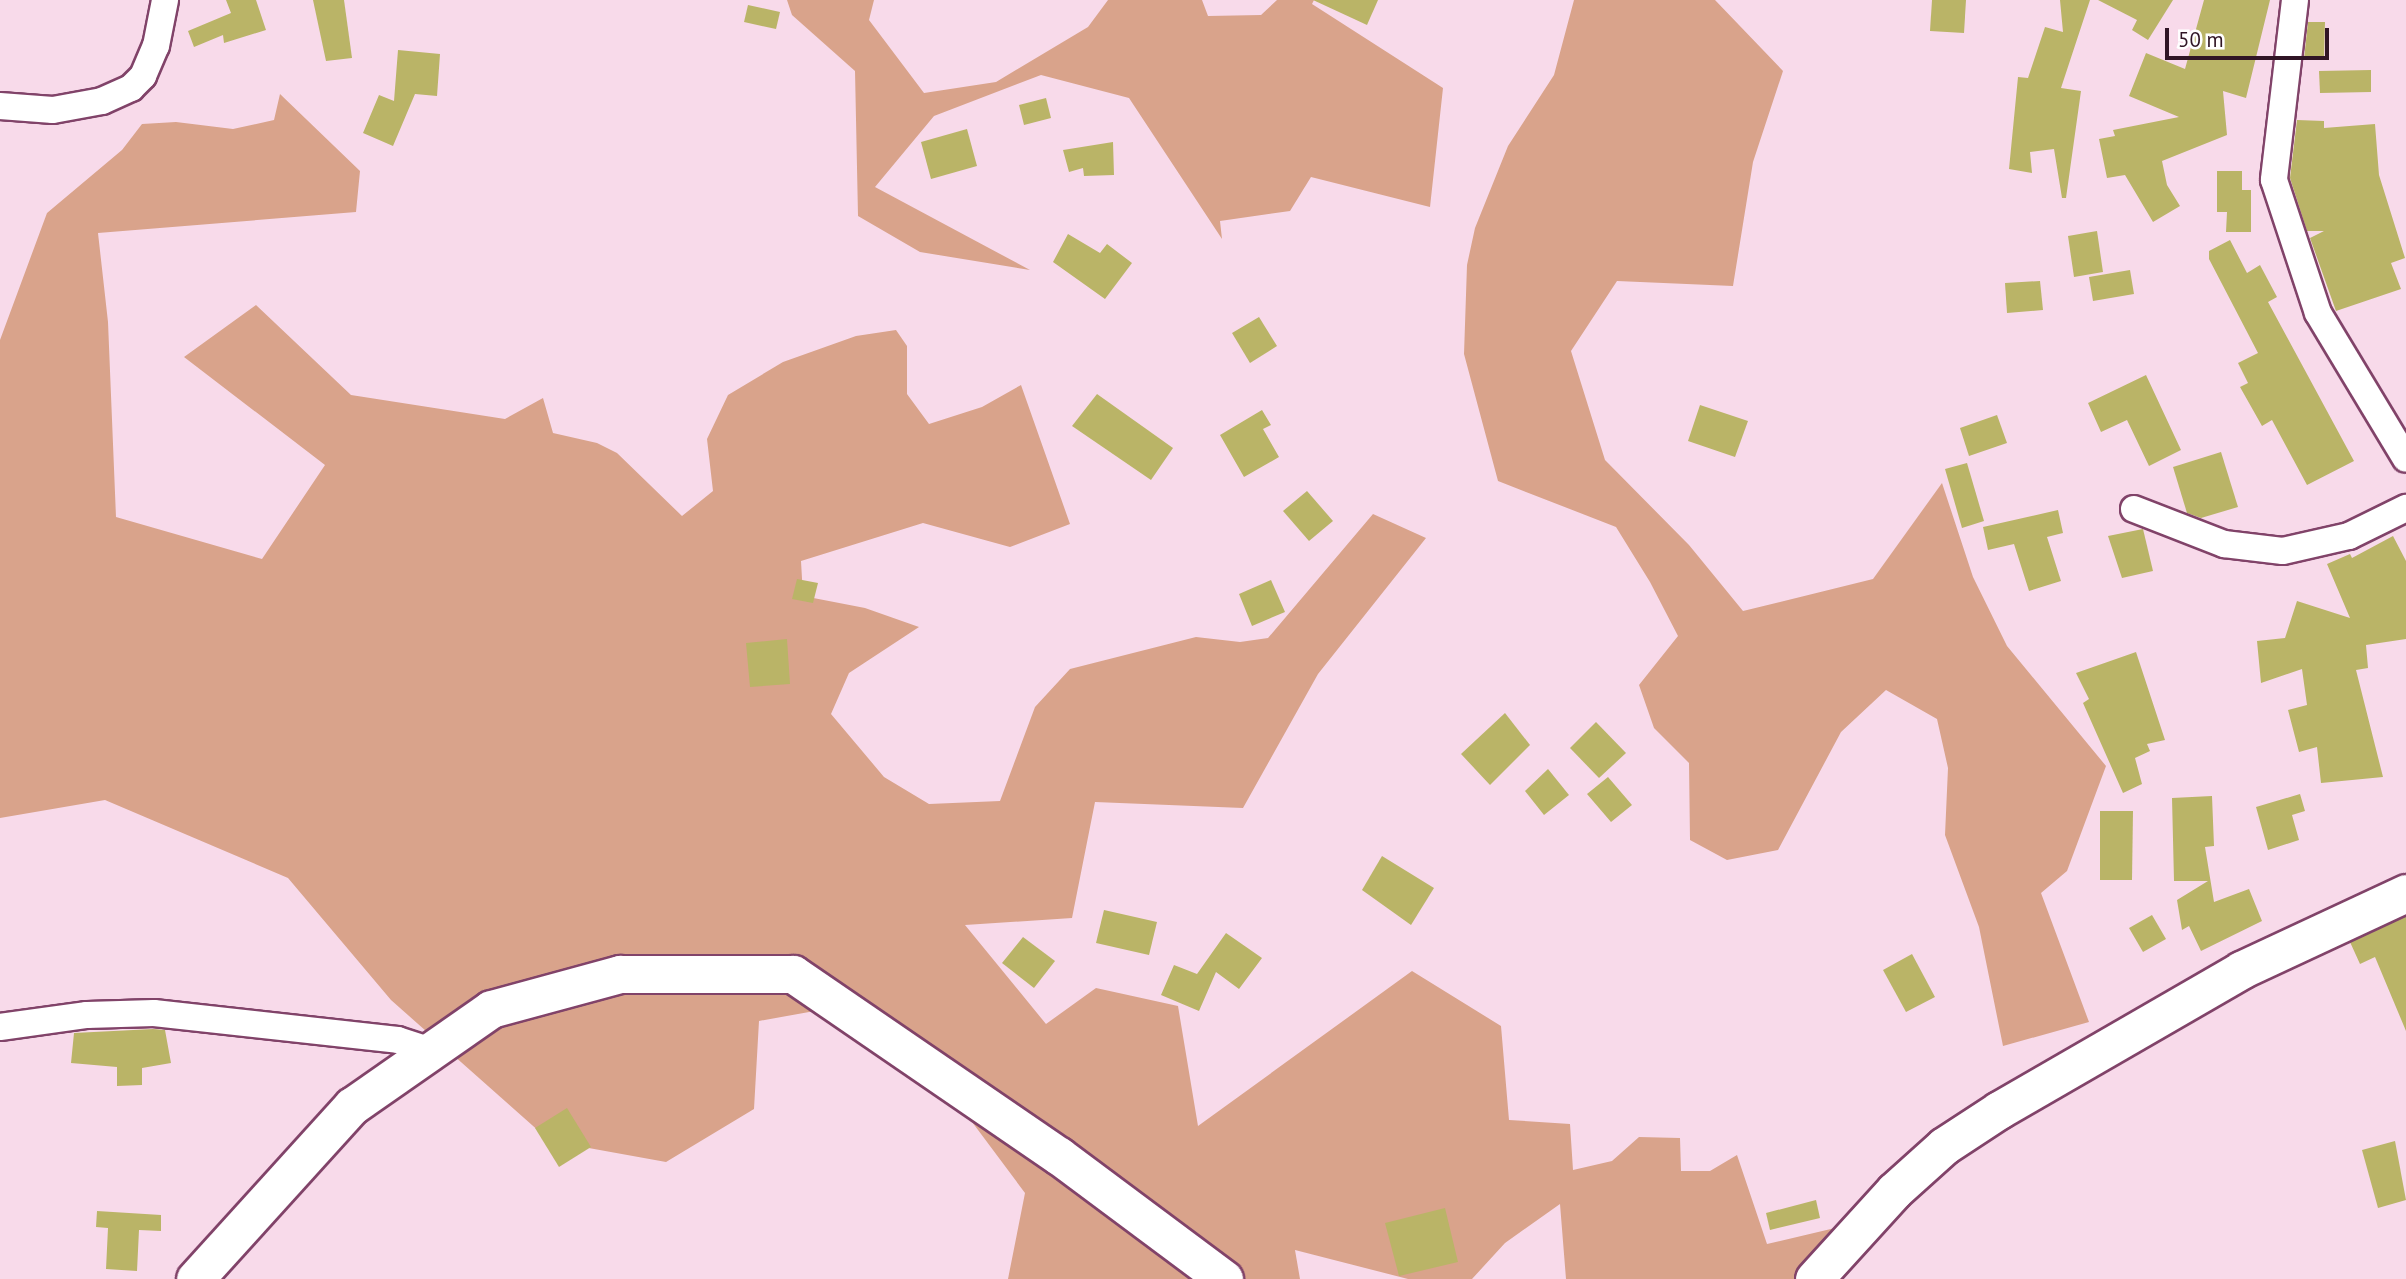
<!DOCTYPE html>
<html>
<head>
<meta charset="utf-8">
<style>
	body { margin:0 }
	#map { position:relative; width:2406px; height:1279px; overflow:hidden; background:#f8daea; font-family:"PT Sans",sans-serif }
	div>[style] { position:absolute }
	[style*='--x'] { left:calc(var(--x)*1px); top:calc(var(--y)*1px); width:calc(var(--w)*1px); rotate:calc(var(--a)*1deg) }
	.green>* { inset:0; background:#d9a38b }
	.building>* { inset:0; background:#bab467 }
	.roads { filter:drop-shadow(2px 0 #814369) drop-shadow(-2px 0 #814369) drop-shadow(0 2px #814369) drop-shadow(0 -2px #814369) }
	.street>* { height:26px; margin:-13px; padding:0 13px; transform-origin:13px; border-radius:13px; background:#fff }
	.secondary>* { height:37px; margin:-18.5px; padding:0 18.5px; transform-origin:18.5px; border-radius:18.5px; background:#fff }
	span { translate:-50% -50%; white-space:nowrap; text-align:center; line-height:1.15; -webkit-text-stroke:7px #fff; paint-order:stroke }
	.scale { position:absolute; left:2165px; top:28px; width:164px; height:32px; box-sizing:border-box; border:4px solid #301525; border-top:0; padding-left:9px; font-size:21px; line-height:24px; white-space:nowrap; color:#301525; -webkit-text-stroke:5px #fff; paint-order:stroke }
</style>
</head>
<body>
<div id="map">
	<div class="green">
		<i style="clip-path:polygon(787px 0,874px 0,869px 20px,924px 93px,996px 82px,1088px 27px,1108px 0,1202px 0,1208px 16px,1261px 15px,1277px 0,1314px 0,1312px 4px,1443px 88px,1430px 207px,1311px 177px,1290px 211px,1220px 221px,1222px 239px,1129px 98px,1041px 75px,934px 116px,875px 187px,1030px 270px,920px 252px,858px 216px,855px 71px,792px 15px)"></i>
		<i style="clip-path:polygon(1574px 0,1715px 0,1783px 71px,1753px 162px,1733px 286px,1617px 281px,1571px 351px,1605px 460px,1689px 545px,1743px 611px,1873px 579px,1942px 483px,1973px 577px,2007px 646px,2106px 766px,2067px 871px,2041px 893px,2089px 1022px,2003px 1046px,1979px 927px,1945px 835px,1948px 768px,1937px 719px,1886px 690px,1841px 732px,1778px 850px,1727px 860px,1690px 840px,1689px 763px,1654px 728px,1639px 685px,1678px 636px,1650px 582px,1616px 527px,1498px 481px,1464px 354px,1467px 265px,1475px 228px,1508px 146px,1554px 75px)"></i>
		<i style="clip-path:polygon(280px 94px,360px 171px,356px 212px,98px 233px,108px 322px,116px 517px,262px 559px,325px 465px,184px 357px,256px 305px,351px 395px,505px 419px,543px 398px,553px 433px,597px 443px,617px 453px,682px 516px,713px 491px,707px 439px,728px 395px,783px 362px,856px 336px,896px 330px,907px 346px,907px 394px,929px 424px,982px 407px,1021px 385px,1070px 524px,1010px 547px,923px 523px,801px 561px,803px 596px,865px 608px,919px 627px,849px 673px,831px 714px,884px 777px,929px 804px,1000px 801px,1035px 707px,1070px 669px,1196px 637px,1240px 642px,1268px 638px,1373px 514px,1426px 538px,1318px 674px,1243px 808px,1095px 802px,1072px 918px,965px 925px,1046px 1024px,1096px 988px,1178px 1006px,1198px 1126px,1412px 971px,1501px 1026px,1509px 1120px,1570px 1124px,1573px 1170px,1612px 1161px,1639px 1137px,1680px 1138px,1681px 1171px,1710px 1171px,1737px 1155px,1767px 1244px,1835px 1228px,1821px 1279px,1566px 1279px,1560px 1204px,1505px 1243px,1472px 1279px,1408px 1279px,1295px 1250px,1300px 1279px,1008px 1279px,1025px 1193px,928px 1063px,837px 1007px,759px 1021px,754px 1109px,666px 1162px,550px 1141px,391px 1000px,288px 878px,105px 800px,0 818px,0 340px,47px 213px,122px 150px,142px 124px,176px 122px,233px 129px,274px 120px)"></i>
	</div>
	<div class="building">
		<i style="clip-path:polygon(226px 0,256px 0,266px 30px,224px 43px,223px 35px,194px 47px,188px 31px,231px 13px)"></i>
		<i style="clip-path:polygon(313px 0,344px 0,352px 58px,326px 61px)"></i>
		<i style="clip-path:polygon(1313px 0,1378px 0,1367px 25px)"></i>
		<i style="clip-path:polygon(1932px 0,1966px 0,1964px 33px,1930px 31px)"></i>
		<i style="clip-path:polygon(2060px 0,2090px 0,2061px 88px,2081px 91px,2066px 198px,2062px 198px,2054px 149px,2030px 152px,2032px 173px,2009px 169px,2018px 77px,2028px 78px,2045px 27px,2063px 32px)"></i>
		<i style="clip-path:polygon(2098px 0,2173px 0,2148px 40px,2132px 30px,2137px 20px)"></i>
		<i style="clip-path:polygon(2204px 0,2270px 0,2246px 98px,2223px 91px,2227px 135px,2162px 161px,2167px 185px,2180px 206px,2153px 222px,2125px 175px,2107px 178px,2099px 139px,2115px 136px,2113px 130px,2179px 117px,2129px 96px,2146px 53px,2185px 69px)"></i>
		<i style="clip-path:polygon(748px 5px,780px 12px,776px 29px,744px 22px)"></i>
		<i style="clip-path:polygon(2308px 22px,2325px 22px,2324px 60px,2304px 59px)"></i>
		<i style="clip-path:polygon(398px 50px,440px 54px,437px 96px,415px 94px,393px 146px,363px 133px,379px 95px,394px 101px)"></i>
		<i style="clip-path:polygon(2371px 70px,2371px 92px,2320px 93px,2319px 71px)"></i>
		<i style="clip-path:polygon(1046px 98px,1051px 118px,1024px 125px,1019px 105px)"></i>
		<i style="clip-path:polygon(2297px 120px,2324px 121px,2324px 128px,2375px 124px,2379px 175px,2405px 258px,2391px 263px,2401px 289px,2336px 311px,2310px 238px,2324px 231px,2307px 231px,2290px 178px)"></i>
		<i style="clip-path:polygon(967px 129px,977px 166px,931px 179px,921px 142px)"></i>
		<i style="clip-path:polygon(1113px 142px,1114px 175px,1084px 176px,1083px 168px,1069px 172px,1063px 150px)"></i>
		<i style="clip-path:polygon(2217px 171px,2242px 171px,2242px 190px,2251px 190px,2251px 232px,2226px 232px,2227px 212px,2217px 212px)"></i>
		<i style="clip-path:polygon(2097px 231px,2103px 272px,2074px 277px,2068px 236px)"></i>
		<i style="clip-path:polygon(1068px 234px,1100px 253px,1107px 244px,1132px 263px,1105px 299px,1053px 262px)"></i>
		<i style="clip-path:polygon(2230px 240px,2247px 273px,2260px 265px,2277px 297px,2268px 302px,2354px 461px,2307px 485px,2272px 420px,2262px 426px,2240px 387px,2248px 383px,2238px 363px,2258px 353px,2209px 259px,2209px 251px)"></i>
		<i style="clip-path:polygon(2130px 270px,2134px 294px,2093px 301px,2089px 277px)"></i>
		<i style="clip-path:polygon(2040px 281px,2043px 310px,2007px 313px,2005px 283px)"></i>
		<i style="clip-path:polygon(1259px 317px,1277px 346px,1250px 363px,1232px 333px)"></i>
		<i style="clip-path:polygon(2146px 375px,2181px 450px,2149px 466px,2127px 420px,2101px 432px,2088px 403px)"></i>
		<i style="clip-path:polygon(1097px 394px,1173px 448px,1151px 480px,1072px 426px)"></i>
		<i style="clip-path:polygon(1700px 405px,1748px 421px,1735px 457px,1688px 441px)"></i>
		<i style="clip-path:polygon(1262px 410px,1271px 425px,1263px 429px,1279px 457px,1244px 477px,1220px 435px)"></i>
		<i style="clip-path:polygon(1997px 415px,2007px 443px,1969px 456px,1960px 428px)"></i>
		<i style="clip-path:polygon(2221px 452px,2238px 507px,2201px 518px,2187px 513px,2173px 467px)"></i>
		<i style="clip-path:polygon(1967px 463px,1984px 521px,1962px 528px,1945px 469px)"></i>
		<i style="clip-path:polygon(1307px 491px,1333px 521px,1309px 541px,1283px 511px)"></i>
		<i style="clip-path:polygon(2058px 510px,2063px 533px,2047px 537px,2061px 581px,2029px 591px,2014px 544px,1988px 550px,1983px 527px)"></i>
		<i style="clip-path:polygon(2143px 529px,2153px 571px,2122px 578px,2108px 536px)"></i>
		<i style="clip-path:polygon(2393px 536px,2406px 561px,2406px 639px,2366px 645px,2368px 668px,2356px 670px,2383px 777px,2321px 783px,2317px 747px,2299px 752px,2288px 710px,2307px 705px,2302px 669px,2261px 683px,2257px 641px,2285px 638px,2297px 601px,2350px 618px,2327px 564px,2350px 554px,2352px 558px)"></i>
		<i style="clip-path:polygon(797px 579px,818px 583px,813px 603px,792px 599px)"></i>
		<i style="clip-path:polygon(1271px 580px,1285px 612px,1252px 626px,1239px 594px)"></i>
		<i style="clip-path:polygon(787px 639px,790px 684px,750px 687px,746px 643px)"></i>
		<i style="clip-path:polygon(2136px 652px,2165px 740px,2147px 744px,2150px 751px,2135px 758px,2142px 784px,2123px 793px,2083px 703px,2089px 699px,2076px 673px)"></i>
		<i style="clip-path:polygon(1505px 713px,1530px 745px,1490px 785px,1461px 754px)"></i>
		<i style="clip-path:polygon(1596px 722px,1626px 753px,1599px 778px,1570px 748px)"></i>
		<i style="clip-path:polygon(1548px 769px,1569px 795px,1544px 815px,1525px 791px)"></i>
		<i style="clip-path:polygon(1608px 777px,1632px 805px,1611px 822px,1587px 794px)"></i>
		<i style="clip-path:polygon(2300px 794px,2305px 811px,2292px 815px,2299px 840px,2268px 850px,2256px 807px)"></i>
		<i style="clip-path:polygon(2212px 796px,2214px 846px,2205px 847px,2214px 902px,2249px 889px,2262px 921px,2201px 951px,2189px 926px,2182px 930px,2177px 900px,2208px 881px,2174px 881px,2172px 798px)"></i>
		<i style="clip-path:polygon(2100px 811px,2133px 811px,2132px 880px,2100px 880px)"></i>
		<i style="clip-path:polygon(1382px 856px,1434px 888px,1411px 925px,1362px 890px)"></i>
		<i style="clip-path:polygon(1104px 910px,1157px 922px,1149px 955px,1096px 943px)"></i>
		<i style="clip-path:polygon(2152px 915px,2166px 939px,2143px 952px,2129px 928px)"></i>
		<i style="clip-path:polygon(2406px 916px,2406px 1031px,2375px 957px,2360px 964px,2350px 942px)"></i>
		<i style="clip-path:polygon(1226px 933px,1262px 958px,1239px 989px,1216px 972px,1199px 1011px,1161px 995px,1174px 965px,1197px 974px)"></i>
		<i style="clip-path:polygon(1023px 937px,1055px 961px,1034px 988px,1002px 963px)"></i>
		<i style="clip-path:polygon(1912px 954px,1935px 997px,1906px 1012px,1883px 970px)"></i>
		<i style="clip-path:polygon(153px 1029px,165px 1030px,171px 1063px,142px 1068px,142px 1085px,117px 1086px,117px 1067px,71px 1063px,74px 1033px)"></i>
		<i style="clip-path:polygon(567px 1108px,591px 1147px,559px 1167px,535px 1128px)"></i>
		<i style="clip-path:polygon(2395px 1141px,2406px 1200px,2378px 1208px,2362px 1150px)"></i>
		<i style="clip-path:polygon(1816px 1200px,1820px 1218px,1770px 1230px,1766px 1213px)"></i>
		<i style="clip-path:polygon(1445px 1208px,1458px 1262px,1399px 1276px,1385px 1223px)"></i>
		<i style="clip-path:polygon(97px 1211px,161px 1215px,161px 1231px,139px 1230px,137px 1271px,106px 1269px,108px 1228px,96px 1227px)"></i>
	</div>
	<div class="roads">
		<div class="street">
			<i style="--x:2295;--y:0;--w:181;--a:96.7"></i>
			<i style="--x:2274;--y:180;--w:140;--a:71.7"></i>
			<i style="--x:2318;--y:313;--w:170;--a:58.9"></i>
			<i style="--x:0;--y:106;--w:53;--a:4.3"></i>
			<i style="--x:53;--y:110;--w:50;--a:-10.4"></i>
			<i style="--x:102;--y:101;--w:32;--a:-24"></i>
			<i style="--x:131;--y:88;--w:17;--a:-45"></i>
			<i style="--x:143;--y:76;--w:33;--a:-67"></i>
			<i style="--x:156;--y:46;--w:47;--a:-78.9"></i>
			<i style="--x:2134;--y:509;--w:97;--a:21.3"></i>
			<i style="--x:2224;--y:544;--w:59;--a:6.8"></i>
			<i style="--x:2283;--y:551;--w:68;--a:-12.8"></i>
			<i style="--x:2349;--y:536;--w:64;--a:-26.2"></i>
			<i style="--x:0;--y:1027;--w:88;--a:-7.9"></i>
			<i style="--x:87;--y:1015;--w:67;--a:-1.7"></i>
			<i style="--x:154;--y:1013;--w:245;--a:6.3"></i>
			<i style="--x:398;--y:1040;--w:38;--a:18"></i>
		</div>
		<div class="secondary">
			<i style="--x:195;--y:1279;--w:234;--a:-47.8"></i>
			<i style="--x:352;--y:1106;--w:169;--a:-34.9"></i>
			<i style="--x:491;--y:1009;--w:134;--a:-15.2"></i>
			<i style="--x:620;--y:974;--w:173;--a:0"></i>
			<i style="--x:793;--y:974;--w:322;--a:34.4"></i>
			<i style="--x:1059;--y:1156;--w:206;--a:36.7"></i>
			<i style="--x:1814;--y:1279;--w:119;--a:-47.7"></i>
			<i style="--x:1894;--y:1191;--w:67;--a:-42"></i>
			<i style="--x:1944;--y:1146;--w:66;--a:-33.2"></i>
			<i style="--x:1999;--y:1110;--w:280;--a:-30"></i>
			<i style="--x:2241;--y:970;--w:182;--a:-25"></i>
		</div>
	</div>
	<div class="scale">50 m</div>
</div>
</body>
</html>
